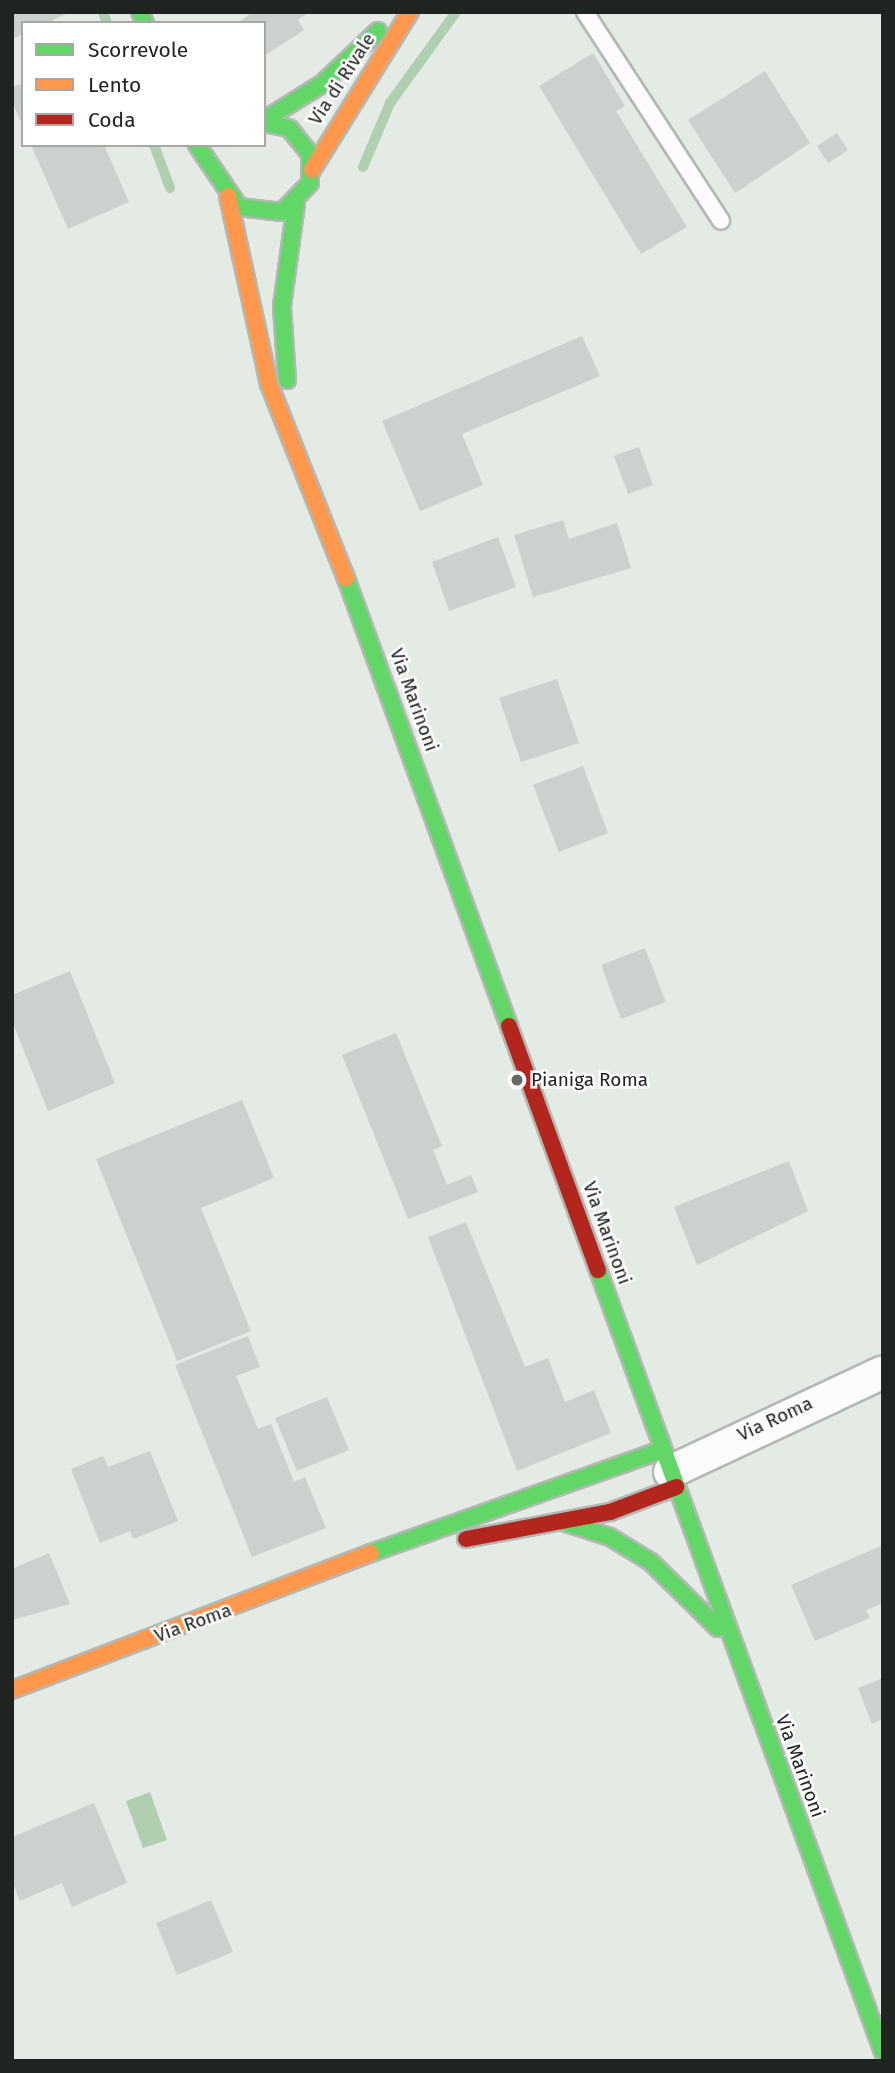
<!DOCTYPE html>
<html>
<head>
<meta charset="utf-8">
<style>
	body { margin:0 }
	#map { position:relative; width:895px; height:2073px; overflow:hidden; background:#e4eae4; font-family:"Fira Sans",sans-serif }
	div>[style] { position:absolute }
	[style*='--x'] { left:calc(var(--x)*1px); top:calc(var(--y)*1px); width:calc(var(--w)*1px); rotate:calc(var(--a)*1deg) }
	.water>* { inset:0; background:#b0cfb1 }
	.stream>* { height:10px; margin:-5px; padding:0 5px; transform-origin:5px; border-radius:5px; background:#b0cfb1 }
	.building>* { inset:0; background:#cdd1cd }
	.roads { filter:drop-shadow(2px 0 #b4b8b4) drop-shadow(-2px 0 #b4b8b4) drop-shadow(0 2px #b4b8b4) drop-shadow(0 -2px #b4b8b4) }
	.lane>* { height:16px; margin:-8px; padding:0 8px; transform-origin:8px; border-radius:8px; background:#fbfcfb }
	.street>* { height:32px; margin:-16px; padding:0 16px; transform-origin:16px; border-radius:16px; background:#fbfcfb }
	.fast>* { height:16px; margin:-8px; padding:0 8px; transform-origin:8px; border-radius:8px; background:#63d668 }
	.slow>* { height:16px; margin:-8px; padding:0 8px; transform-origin:8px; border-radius:8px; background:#ff974d }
	.jam>* { height:16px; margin:-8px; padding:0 8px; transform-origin:8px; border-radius:8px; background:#b3261e }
	.dots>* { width:19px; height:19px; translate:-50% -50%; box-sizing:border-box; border:4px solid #fff; border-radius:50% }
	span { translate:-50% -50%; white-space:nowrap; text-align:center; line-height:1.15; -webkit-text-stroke:5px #fff; paint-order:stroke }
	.street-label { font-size:19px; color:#202420 }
	.poi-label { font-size:19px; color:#202420 }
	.left { translate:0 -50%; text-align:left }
	.frame { position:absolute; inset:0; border:14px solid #202420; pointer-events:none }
	.legend { position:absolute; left:21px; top:21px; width:245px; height:126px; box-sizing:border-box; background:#fff; border:2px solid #a6a7a6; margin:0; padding:9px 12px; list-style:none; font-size:21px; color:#202420 }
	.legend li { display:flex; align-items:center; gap:14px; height:35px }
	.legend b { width:35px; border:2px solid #a6a7a6 }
</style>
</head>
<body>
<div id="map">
	<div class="water">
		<i style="clip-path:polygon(150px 1792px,167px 1840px,143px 1848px,126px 1801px)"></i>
	</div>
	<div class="stream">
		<i style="--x:103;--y:12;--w:12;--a:70"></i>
		<i style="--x:154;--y:145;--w:46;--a:69.6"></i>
		<i style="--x:363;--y:167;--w:69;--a:-67.1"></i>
		<i style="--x:390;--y:103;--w:112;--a:-54"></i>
	</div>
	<div class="building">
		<i style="clip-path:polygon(12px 12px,70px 12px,47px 23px,23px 23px,23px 34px,12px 39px)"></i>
		<i style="clip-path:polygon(253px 12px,309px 12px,298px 20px,304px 30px,264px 56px,264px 23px,237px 23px)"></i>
		<i style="clip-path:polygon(593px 53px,625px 106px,616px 111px,687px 227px,641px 254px,539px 86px)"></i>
		<i style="clip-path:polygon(765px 71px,810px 143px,735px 193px,688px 120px)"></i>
		<i style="clip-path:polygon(23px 83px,23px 126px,12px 102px,12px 87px)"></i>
		<i style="clip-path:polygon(837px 133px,848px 150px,828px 163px,817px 146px)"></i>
		<i style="clip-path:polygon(31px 145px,104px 145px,129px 202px,68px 229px)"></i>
		<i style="clip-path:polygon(582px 336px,600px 376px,462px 434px,483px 485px,420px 511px,382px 421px)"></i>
		<i style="clip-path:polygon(639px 447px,653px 485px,628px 494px,614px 456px)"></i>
		<i style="clip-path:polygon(563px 520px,569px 539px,617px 523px,631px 568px,533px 597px,514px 535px)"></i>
		<i style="clip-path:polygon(498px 537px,516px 587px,449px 611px,432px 562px)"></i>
		<i style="clip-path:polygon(557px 679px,579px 743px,521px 762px,499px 698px)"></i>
		<i style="clip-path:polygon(583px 766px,608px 833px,559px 852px,533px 785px)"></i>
		<i style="clip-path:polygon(645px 948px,666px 1002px,621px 1019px,601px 965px)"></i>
		<i style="clip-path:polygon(70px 971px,115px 1083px,48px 1111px,12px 1021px,12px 995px)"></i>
		<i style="clip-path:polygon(396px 1033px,442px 1146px,433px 1150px,447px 1185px,471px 1175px,478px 1192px,408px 1219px,342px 1055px)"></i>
		<i style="clip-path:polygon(242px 1100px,274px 1178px,201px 1208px,251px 1331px,177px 1361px,96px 1159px)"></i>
		<i style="clip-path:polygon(789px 1161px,808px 1211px,697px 1265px,674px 1207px)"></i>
		<i style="clip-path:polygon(466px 1222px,525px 1367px,548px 1358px,565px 1402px,594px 1390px,611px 1433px,517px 1471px,428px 1237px)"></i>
		<i style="clip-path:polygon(248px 1336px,260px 1367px,236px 1376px,258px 1429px,271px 1424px,294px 1482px,305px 1477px,326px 1528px,252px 1557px,175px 1365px)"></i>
		<i style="clip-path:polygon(327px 1397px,349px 1450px,297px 1471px,275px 1418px)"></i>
		<i style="clip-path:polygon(150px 1451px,178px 1521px,133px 1539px,130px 1531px,100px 1543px,71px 1469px,103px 1456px,108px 1467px)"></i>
		<i style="clip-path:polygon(883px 1545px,883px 1603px,866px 1610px,870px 1618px,815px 1641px,791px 1585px)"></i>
		<i style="clip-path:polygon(49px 1553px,70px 1604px,12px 1620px,12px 1569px)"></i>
		<i style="clip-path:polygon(883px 1678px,883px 1719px,872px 1724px,858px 1688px)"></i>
		<i style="clip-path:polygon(94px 1803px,127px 1883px,72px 1907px,62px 1883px,20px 1901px,12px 1881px,12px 1837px)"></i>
		<i style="clip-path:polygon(211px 1900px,233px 1952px,177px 1975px,156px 1923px)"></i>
	</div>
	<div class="roads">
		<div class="lane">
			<i style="--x:585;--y:12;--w:249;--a:56.9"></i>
		</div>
		<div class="street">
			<i style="--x:670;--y:1472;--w:235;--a:-25.1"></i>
		</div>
		<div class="fast">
			<i style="--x:140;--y:12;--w:12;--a:66"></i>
			<i style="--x:264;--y:120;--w:68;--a:-31.8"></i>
			<i style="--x:322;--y:84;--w:77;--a:-43.4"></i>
			<i style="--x:197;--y:145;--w:75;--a:55.9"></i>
			<i style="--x:239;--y:207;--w:43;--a:6.6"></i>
			<i style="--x:282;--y:212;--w:40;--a:-46"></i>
			<i style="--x:310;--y:183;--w:29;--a:-90"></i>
			<i style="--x:310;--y:154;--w:33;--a:-129"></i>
			<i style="--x:289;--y:128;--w:25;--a:-169"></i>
			<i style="--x:287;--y:380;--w:74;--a:-93.9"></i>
			<i style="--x:282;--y:306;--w:103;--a:-82.2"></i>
			<i style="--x:346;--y:578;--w:477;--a:70"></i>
			<i style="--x:598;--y:1270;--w:832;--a:69.98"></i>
			<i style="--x:563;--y:1522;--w:49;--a:17.7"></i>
			<i style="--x:610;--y:1537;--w:48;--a:31.4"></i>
			<i style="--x:651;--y:1562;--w:94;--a:44.6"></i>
			<i style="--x:371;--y:1553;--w:309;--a:-19.5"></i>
		</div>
		<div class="slow">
			<i style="--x:312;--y:170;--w:186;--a:-58.2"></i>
			<i style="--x:228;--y:196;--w:192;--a:77.7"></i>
			<i style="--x:269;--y:384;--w:209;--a:68.4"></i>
			<i style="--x:12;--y:1690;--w:384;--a:-20.9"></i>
		</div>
		<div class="jam">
			<i style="--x:509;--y:1026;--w:260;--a:70"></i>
			<i style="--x:466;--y:1539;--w:147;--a:-10.6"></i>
			<i style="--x:610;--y:1512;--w:71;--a:-20.7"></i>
		</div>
	</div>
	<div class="dots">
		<i style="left:517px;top:1080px;background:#656965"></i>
	</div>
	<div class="street-label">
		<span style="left:342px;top:79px;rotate:-57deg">Via di Rivale</span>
		<span style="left:414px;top:700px;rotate:70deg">Via Marinoni</span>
		<span style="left:607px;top:1233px;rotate:70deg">Via Marinoni</span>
		<span style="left:775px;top:1419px;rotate:-25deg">Via Roma</span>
		<span style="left:193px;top:1623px;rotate:-20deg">Via Roma</span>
		<span style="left:800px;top:1766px;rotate:70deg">Via Marinoni</span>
	</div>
	<div class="poi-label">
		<span class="left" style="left:531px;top:1080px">Pianiga Roma</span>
	</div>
	<div class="frame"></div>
	<ul class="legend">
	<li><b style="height:9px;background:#63d668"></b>Scorrevole</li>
	<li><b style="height:9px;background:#ff974d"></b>Lento</li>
	<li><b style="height:9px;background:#b3261e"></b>Coda</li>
	</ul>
</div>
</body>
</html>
